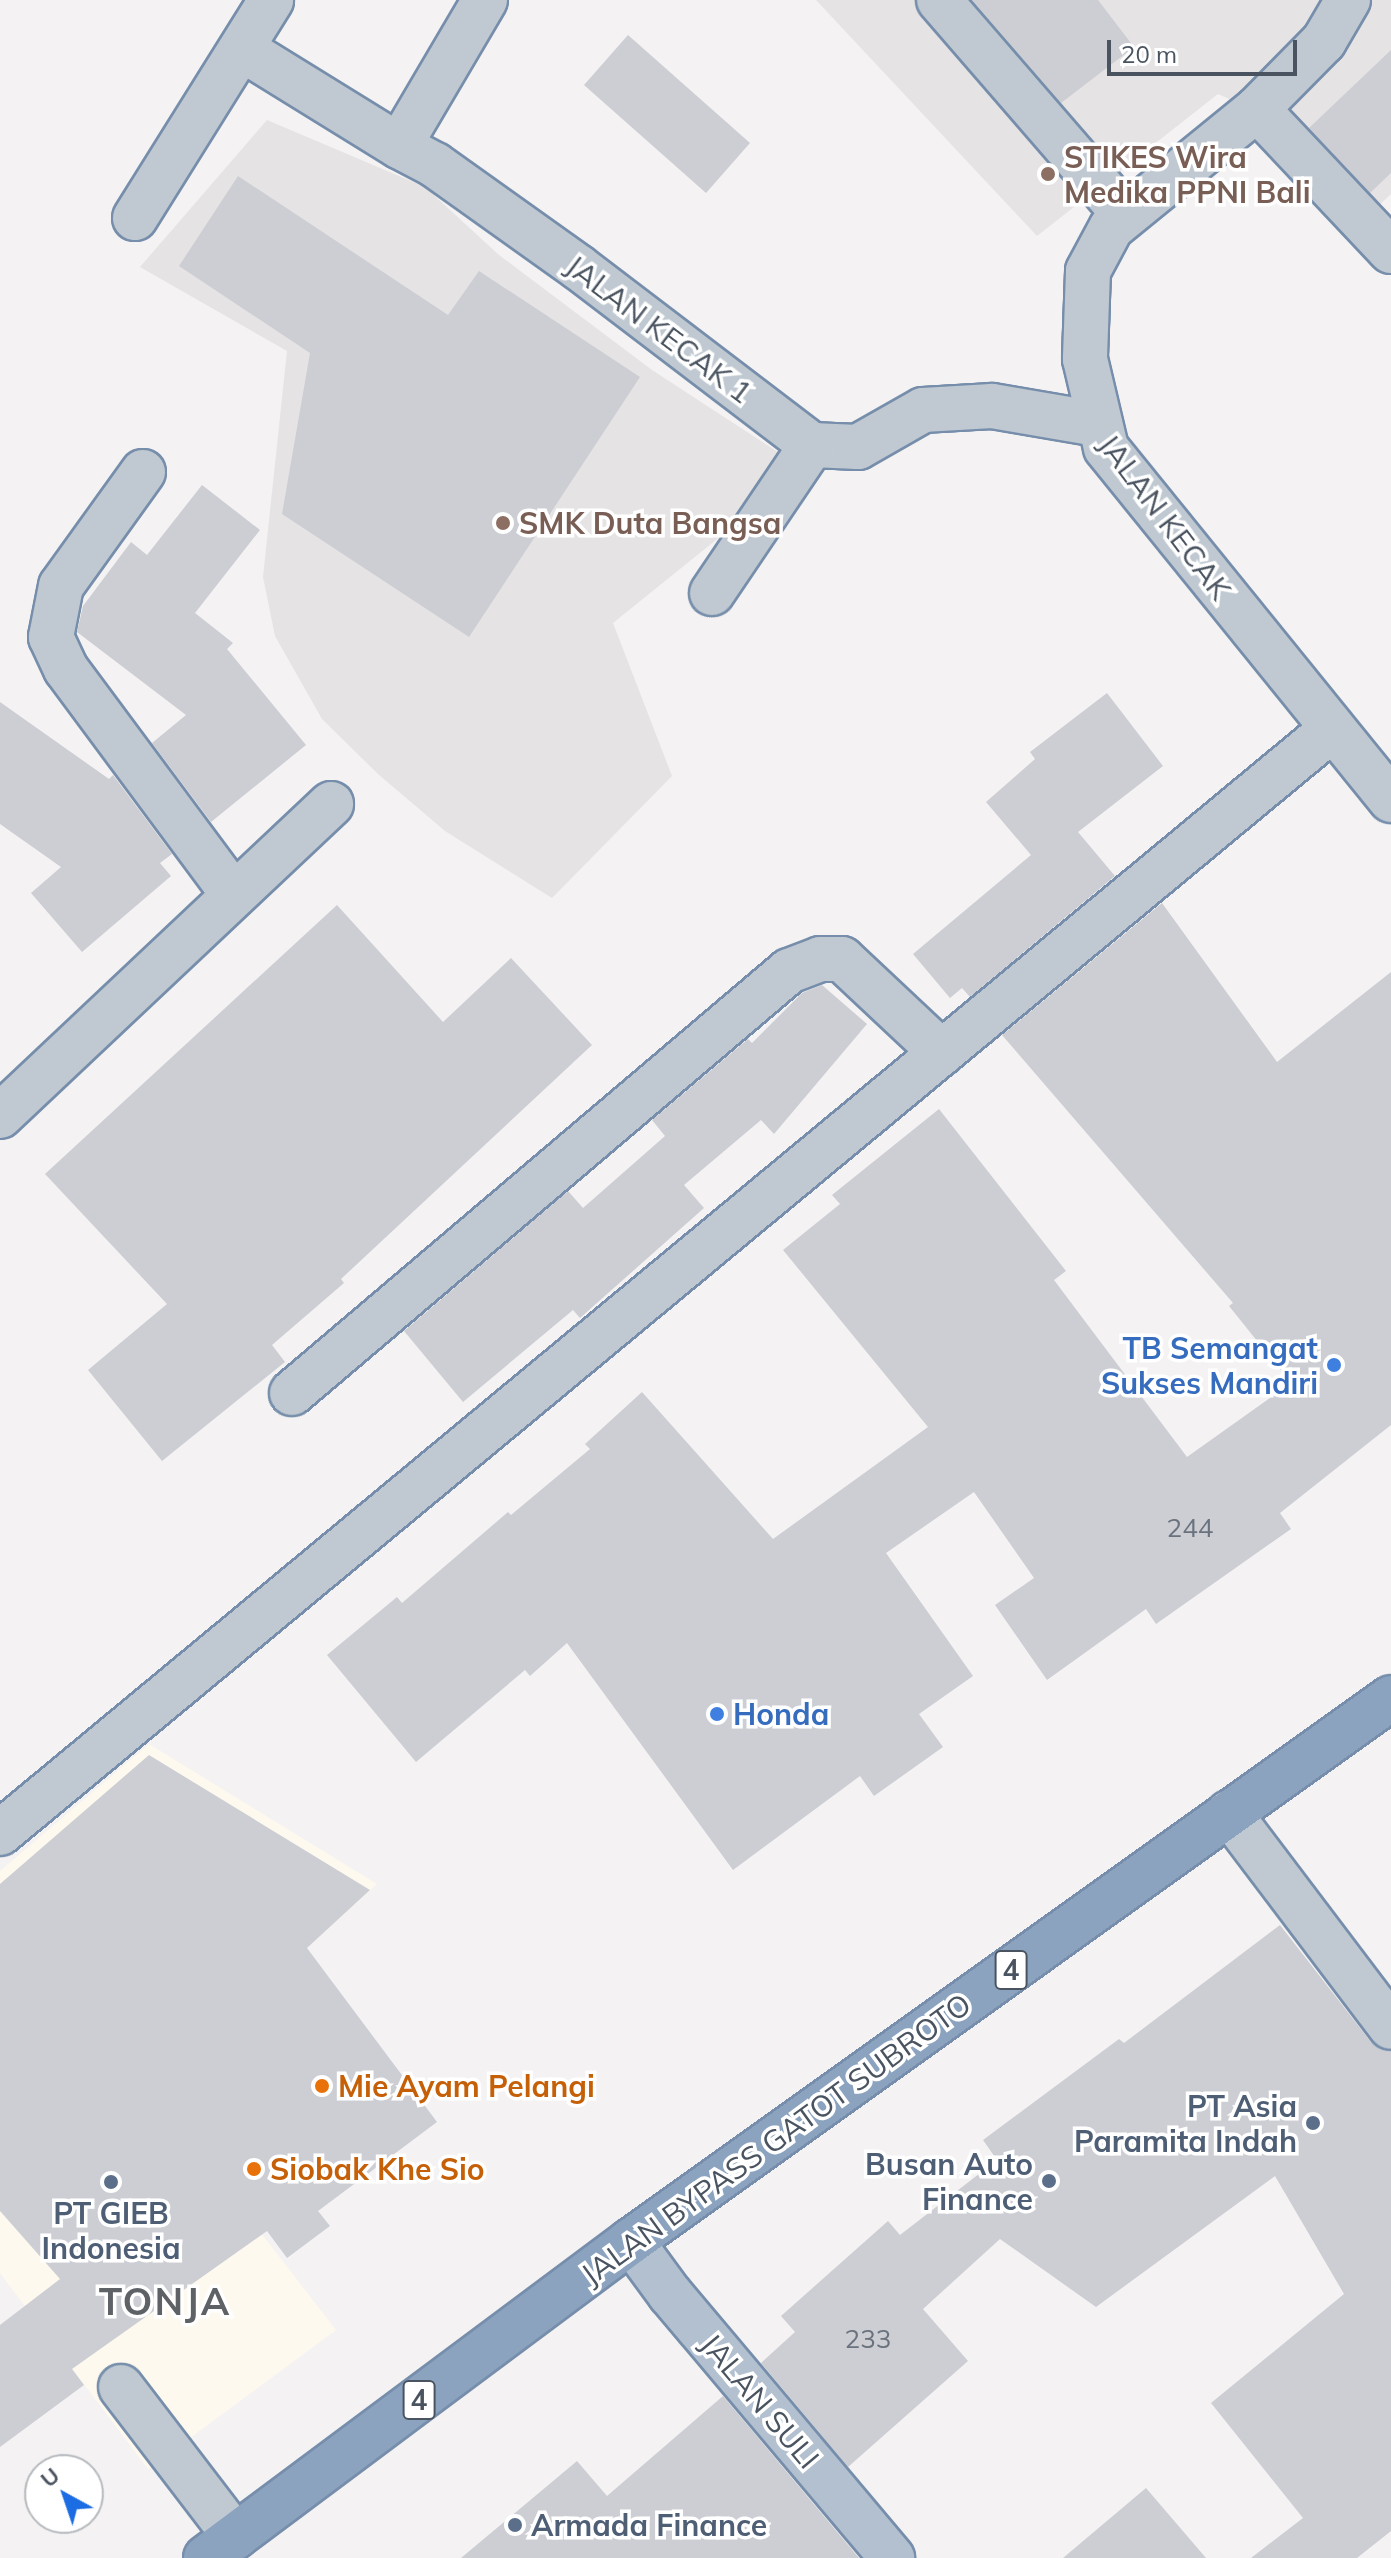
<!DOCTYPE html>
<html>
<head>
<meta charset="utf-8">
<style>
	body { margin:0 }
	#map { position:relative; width:1391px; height:2558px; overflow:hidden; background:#f4f2f2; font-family:Mulish,sans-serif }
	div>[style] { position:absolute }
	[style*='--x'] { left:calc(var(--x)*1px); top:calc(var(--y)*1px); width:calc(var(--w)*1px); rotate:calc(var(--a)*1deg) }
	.commercial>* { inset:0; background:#fdf9ee }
	.education>* { inset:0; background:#e5e3e4 }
	.building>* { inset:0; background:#ccced4 }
	.roads { filter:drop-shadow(2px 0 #768eab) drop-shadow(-2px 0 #768eab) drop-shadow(0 2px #768eab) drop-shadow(0 -2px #768eab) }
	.minor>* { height:44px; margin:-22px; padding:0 22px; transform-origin:22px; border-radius:22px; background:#c0c9d1 }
	.major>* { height:44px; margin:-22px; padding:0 22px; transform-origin:22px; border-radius:22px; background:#b2c0d0 }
	.highway>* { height:44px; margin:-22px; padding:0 22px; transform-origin:22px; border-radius:22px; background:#8ba3bf }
	.dots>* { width:22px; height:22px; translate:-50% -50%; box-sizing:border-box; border:4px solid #fff; border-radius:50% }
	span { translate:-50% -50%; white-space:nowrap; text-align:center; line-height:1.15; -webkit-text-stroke:7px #fff; paint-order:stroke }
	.number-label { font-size:26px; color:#6a727d }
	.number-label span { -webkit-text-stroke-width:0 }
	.shield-label span { padding:2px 6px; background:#fff; border:2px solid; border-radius:6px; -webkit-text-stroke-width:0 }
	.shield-label { font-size:28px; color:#4a5460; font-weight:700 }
	.education-label { font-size:30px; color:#785e54; font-weight:700 }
	.left { translate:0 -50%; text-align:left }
	.street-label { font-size:30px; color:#4a5460 }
	.shop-label { font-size:30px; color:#366cbe; font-weight:700 }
	.right { translate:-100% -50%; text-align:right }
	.food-label { font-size:30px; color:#c56008; font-weight:700 }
	.service-label { font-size:30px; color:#4e5e75; font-weight:700 }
	.district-label { font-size:38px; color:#5e6267; font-weight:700; letter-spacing:2px }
	.north { position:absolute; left:24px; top:2454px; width:80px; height:80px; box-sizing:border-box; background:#fff; border:2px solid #b7bbbf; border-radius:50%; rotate:320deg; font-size:22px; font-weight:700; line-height:32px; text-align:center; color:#4a5460 }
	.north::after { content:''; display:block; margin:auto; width:28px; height:36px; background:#1c6de4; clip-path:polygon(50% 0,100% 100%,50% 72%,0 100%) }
	.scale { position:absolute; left:1107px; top:40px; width:190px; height:36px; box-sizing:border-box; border:4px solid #4a5460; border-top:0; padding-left:10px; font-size:24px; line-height:28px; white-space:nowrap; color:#4a5460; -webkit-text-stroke:6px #fff; paint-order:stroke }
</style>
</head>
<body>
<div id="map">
	<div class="commercial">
		<i style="clip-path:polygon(149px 1744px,377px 1884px,151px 2091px,336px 2330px,148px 2469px,0 2273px,0 1871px)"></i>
	</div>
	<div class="education">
		<i style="clip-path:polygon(816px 0,1391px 0,1391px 194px,1347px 235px,1247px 107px,1218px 94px,1037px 236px)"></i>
		<i style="clip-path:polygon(267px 120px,425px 187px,499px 255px,652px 370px,804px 469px,613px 623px,672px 776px,552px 898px,445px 831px,378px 774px,322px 719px,275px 636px,263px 577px,287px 351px,140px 267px)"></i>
	</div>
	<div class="building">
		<i style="clip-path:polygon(972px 0,1098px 0,1134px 47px,1061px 103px)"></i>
		<i style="clip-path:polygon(628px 35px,750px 143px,706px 193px,584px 85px)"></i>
		<i style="clip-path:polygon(1391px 50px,1391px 173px,1370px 193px,1309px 128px)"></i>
		<i style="clip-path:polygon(238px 176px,448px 315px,479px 271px,640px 377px,469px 637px,282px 514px,310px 353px,179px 266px)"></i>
		<i style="clip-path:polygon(202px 485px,260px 530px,195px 613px,233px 643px,227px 649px,306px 745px,211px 822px,152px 743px,186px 715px,77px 632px,83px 606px,131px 542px,147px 555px)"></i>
		<i style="clip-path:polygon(1107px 693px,1163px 766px,1078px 832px,1115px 876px,970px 997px,962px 988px,950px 998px,913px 954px,1031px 855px,986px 802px,1035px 759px,1030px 752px)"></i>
		<i style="clip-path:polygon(0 702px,109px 779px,113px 775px,172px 854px,160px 863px,171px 876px,82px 952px,31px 893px,61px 867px,0 824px)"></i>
		<i style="clip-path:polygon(1162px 903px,1277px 1062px,1391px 972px,1391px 1425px,1280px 1513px,1291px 1529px,1156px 1624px,1146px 1609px,1047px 1680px,995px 1605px,1034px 1578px,974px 1492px,886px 1553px,973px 1676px,919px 1714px,943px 1747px,874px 1796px,860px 1776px,733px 1870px,567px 1643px,530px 1676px,525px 1670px,416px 1762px,327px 1655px,397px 1597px,402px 1603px,508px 1512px,511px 1515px,590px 1449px,585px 1444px,642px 1392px,773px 1539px,928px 1427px,783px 1250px,840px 1204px,832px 1195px,939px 1109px,1066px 1271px,1054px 1280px,1187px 1457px,1291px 1383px,1229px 1306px,1233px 1303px,1002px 1035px)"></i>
		<i style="clip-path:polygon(337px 905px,443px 1022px,511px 958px,592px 1045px,341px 1279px,344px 1283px,272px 1345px,285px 1362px,162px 1461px,88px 1370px,167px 1304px,45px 1174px)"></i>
		<i style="clip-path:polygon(822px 985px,867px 1024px,774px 1134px,761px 1120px,684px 1185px,704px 1208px,580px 1318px,573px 1310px,463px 1402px,404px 1331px,568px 1191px,583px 1208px,665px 1136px,652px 1120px,748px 1039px,752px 1043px,802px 993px)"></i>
		<i style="clip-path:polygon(149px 1755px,370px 1890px,307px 1948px,437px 2122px,318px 2211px,330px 2226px,287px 2258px,267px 2231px,72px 2369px,84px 2385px,0 2447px,0 2325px,60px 2279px,0 2211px,0 1884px)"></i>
		<i style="clip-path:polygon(1280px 1925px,1371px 2042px,1391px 2051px,1391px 2531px,1357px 2558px,1251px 2558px,1303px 2518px,1211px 2403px,1344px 2294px,1275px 2176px,1096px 2307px,1000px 2239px,923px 2309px,968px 2361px,848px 2467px,761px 2363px,795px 2332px,781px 2316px,888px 2221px,900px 2235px,997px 2160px,983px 2140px,1119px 2039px,1124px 2043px)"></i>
		<i style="clip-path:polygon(723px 2396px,859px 2558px,461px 2558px,577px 2461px,607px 2496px)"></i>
		<i style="clip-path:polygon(1146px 2488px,1206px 2558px,1063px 2558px)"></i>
	</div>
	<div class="roads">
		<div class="minor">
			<i style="--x:485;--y:0;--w:169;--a:120.5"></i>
			<i style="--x:399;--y:146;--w:41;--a:27.8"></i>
			<i style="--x:435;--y:165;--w:176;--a:35.5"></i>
			<i style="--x:578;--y:267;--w:294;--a:37.3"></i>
			<i style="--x:812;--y:445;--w:46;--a:2.5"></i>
			<i style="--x:858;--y:447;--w:75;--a:-29.6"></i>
			<i style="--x:923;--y:410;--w:69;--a:-3.3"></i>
			<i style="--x:992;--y:406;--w:107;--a:9.7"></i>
			<i style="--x:939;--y:0;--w:284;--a:49.1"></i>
			<i style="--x:1348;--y:0;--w:48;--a:120.3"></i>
			<i style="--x:1324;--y:41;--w:95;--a:134.6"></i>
			<i style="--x:1257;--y:109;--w:188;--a:140.8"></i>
			<i style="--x:1111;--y:228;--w:49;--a:118.1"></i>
			<i style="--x:1088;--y:271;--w:88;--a:92"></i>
			<i style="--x:1085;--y:359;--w:91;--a:76.7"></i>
			<i style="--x:1106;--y:448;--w:453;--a:51"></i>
			<i style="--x:242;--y:49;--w:185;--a:31.7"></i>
			<i style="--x:1257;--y:109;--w:195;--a:46.7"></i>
			<i style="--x:135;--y:218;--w:257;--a:-58"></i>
			<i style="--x:143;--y:472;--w:140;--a:125.7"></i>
			<i style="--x:61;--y:586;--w:52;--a:101.1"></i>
			<i style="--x:51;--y:637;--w:35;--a:65"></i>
			<i style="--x:66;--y:669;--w:280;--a:53.4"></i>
			<i style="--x:712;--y:593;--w:179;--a:-56"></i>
			<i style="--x:0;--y:1116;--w:455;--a:-43.3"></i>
			<i style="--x:292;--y:1393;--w:652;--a:-40.33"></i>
			<i style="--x:789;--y:971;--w:33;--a:-21"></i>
			<i style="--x:820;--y:959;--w:22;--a:0"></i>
			<i style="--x:842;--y:959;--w:137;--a:43.2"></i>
			<i style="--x:1229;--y:1813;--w:268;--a:52.9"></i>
			<i style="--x:0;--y:1833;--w:1729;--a:-39.65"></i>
			<i style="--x:121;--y:2387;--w:188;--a:52.6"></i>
		</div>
		<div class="major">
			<i style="--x:631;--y:2241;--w:66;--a:53.7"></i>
			<i style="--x:670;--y:2294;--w:345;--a:49.9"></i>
		</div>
		<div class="highway">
			<i style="--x:206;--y:2558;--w:530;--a:-36.72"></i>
			<i style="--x:631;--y:2241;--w:934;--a:-35.54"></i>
		</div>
	</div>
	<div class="dots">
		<i style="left:1048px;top:174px;background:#8d6e63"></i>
		<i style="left:503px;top:523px;background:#8d6e63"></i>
		<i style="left:1334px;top:1365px;background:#3f7fe0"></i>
		<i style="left:717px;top:1714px;background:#3f7fe0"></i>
		<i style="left:322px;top:2086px;background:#e8710a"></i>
		<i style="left:1313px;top:2123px;background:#5c6f8a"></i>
		<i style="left:254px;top:2169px;background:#e8710a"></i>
		<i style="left:1049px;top:2181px;background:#5c6f8a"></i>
		<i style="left:111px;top:2182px;background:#5c6f8a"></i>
		<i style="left:515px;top:2525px;background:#5c6f8a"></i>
	</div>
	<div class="number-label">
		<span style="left:1190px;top:1528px">244</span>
		<span style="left:868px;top:2339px">233</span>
	</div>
	<div class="shield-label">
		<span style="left:1011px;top:1970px">4</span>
		<span style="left:419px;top:2400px">4</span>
	</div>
	<div class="education-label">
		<span class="left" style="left:1064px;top:174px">STIKES Wira<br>Medika PPNI Bali</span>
		<span class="left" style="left:519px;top:523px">SMK Duta Bangsa</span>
	</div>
	<div class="street-label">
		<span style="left:659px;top:329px;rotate:37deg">JALAN KECAK 1</span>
		<span style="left:1165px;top:517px;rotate:53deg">JALAN KECAK</span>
		<span style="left:776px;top:2139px;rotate:-36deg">JALAN BYPASS GATOT SUBROTO</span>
		<span style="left:760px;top:2401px;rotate:50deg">JALAN SULI</span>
	</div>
	<div class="shop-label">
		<span class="right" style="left:1318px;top:1365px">TB Semangat<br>Sukses Mandiri</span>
		<span class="left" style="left:733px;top:1714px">Honda</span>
	</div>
	<div class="food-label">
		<span class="left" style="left:338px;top:2086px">Mie Ayam Pelangi</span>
		<span class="left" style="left:270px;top:2169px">Siobak Khe Sio</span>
	</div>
	<div class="service-label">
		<span class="right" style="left:1297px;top:2123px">PT Asia<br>Paramita Indah</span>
		<span class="right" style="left:1033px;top:2181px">Busan Auto<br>Finance</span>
		<span style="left:111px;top:2230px">PT GIEB<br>Indonesia</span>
		<span class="left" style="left:531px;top:2525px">Armada Finance</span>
	</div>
	<div class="district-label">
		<span style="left:165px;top:2302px">TONJA</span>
	</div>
	<div class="north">U</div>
	<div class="scale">20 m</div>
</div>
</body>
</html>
